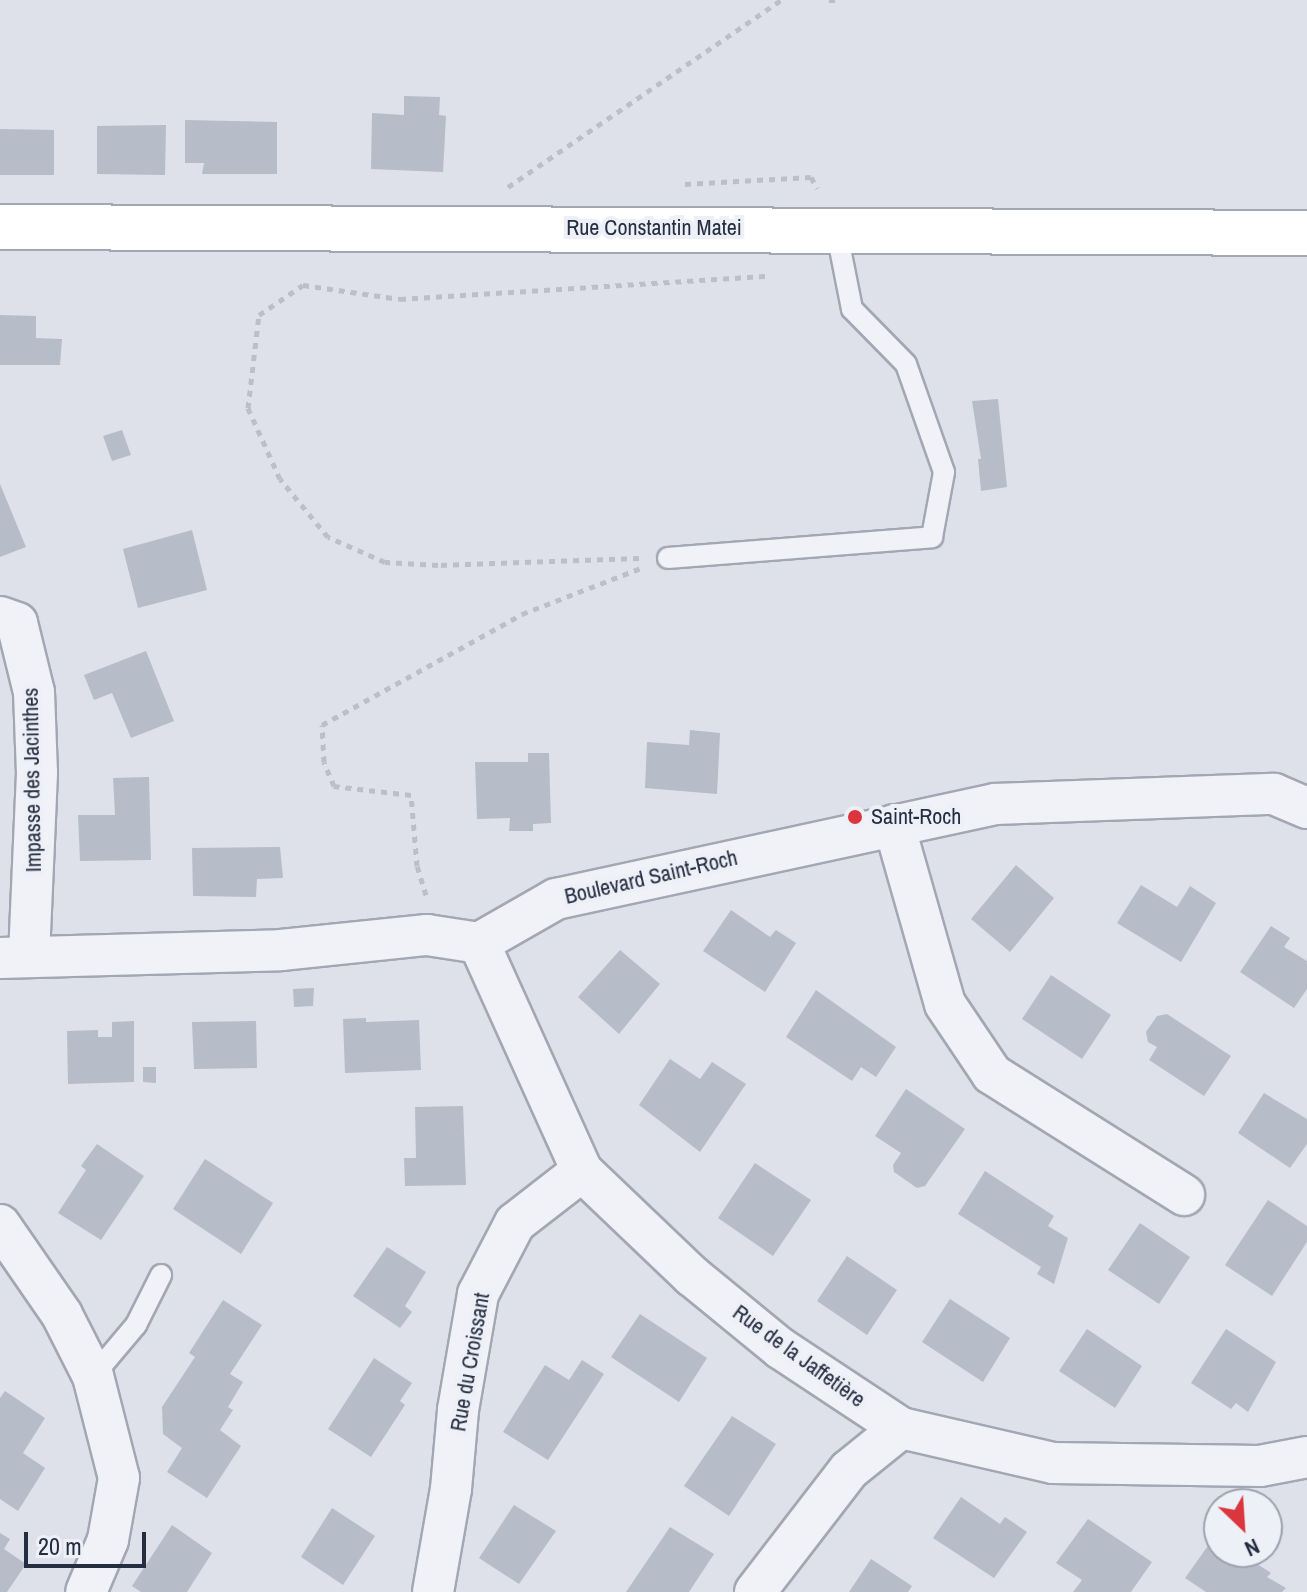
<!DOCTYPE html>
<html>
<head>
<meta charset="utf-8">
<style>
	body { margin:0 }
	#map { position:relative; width:1307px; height:1592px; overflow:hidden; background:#dee1e9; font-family:"Archivo Narrow",sans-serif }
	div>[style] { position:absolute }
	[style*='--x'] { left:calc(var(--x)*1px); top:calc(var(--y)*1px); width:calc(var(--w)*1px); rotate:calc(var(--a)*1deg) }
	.building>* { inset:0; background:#b7bcc9 }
	.path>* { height:5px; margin-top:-2.5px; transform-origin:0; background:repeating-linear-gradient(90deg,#bcbfc8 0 6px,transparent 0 12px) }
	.roads { filter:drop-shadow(2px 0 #a3a7b3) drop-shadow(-2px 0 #a3a7b3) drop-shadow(0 2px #a3a7b3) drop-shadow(0 -2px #a3a7b3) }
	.lane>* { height:20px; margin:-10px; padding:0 10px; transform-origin:10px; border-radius:10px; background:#f1f2f7 }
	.street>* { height:40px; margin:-20px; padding:0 20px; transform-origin:20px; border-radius:20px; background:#f1f2f7 }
	.secondary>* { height:44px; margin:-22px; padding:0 22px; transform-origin:22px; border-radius:22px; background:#fff }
	.dots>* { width:22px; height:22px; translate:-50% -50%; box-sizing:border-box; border:4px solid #edf0f6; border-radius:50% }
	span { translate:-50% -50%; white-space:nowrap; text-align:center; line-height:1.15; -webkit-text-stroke:8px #edf0f6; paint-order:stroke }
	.street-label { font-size:22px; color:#252d41 }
	.poi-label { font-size:22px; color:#252d41 }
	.left { translate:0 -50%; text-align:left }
	.north { position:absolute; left:1203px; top:1488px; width:80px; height:80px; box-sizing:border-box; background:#edf0f6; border:2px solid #9da2ae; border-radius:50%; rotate:155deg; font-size:22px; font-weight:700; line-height:32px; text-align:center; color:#252d41 }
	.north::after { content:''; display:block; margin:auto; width:28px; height:36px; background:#db363e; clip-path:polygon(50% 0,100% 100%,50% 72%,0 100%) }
	.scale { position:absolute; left:24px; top:1532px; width:122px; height:36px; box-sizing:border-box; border:4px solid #252d41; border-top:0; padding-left:10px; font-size:24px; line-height:28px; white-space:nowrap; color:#252d41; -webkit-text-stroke:6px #edf0f6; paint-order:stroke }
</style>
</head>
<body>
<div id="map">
	<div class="building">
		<i style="clip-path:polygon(404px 96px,440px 97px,439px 115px,446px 116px,443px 172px,371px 169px,372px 113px,404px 115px)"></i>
		<i style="clip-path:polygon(185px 120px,277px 122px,277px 174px,202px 174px,204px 163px,185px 163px)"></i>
		<i style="clip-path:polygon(166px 125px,165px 175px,97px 174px,97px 126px)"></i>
		<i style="clip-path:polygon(0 129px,54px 130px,54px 175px,0 175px)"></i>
		<i style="clip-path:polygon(0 315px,36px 316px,36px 338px,62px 339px,60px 365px,0 365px)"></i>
		<i style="clip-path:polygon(998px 399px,1007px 487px,981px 491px,978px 459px,981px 459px,972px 401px)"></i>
		<i style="clip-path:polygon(122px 430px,131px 455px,112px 461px,103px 436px)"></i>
		<i style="clip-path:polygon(0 484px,26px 547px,0 557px)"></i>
		<i style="clip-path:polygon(192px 530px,207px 590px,138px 608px,123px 549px)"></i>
		<i style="clip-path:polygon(146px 651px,174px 721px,131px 738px,112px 693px,94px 700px,84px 675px)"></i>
		<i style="clip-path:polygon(690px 730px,720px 733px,717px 794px,645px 788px,647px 742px,689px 745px)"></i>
		<i style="clip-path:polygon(528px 753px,549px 753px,551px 823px,533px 824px,533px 831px,509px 831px,510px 818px,477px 819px,475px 762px,528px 762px)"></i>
		<i style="clip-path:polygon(149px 777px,151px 860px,80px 861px,78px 815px,115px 815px,113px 778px)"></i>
		<i style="clip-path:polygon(280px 847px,283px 878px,257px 879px,256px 897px,193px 896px,192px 848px)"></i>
		<i style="clip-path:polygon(1016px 865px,1054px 898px,1010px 952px,971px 919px)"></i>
		<i style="clip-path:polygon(1141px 885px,1177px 907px,1190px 886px,1216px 903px,1181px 962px,1117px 923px)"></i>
		<i style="clip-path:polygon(731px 910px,770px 937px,776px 930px,796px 943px,765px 992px,703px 951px)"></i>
		<i style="clip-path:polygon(1271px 926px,1290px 938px,1284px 947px,1307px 961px,1307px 989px,1294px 1008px,1240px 972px)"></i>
		<i style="clip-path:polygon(620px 950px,660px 984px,619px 1034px,578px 997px)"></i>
		<i style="clip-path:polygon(1051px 975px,1111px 1015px,1082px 1059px,1022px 1019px)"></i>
		<i style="clip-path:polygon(314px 988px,313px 1006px,294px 1007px,293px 989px)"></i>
		<i style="clip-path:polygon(816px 990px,896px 1047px,876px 1077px,861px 1067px,852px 1081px,786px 1037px)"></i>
		<i style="clip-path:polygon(1167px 1014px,1231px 1056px,1204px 1096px,1149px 1060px,1157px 1047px,1148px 1042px,1146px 1032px,1157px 1016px)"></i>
		<i style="clip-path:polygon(366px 1018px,366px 1022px,419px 1020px,421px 1070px,345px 1073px,343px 1019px)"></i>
		<i style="clip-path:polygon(134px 1021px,134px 1082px,68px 1084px,67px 1031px,98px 1030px,98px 1037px,112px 1037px,112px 1022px)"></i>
		<i style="clip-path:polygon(256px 1021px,257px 1068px,194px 1069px,192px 1022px)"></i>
		<i style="clip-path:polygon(670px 1059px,700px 1079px,712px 1062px,746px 1084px,700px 1152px,639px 1105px)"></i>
		<i style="clip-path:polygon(143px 1067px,156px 1067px,156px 1083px,143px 1082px)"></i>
		<i style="clip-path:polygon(906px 1089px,965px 1129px,925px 1186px,917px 1188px,894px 1172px,893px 1165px,901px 1153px,875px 1136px)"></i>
		<i style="clip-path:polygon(1264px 1093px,1307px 1119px,1307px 1144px,1290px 1168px,1238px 1133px)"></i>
		<i style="clip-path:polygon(463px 1106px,466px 1185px,405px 1186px,404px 1158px,416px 1158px,415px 1107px)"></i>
		<i style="clip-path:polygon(97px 1144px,144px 1176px,101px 1240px,58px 1213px,86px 1170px,81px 1166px)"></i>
		<i style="clip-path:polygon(205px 1159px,273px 1203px,241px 1254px,173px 1209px)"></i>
		<i style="clip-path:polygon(755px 1163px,811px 1200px,773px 1256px,718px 1218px)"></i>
		<i style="clip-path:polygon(985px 1171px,1054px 1216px,1048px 1226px,1068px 1238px,1054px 1284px,1037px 1274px,1041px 1267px,958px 1214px)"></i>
		<i style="clip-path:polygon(1268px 1200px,1307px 1226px,1307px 1242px,1272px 1296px,1225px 1265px)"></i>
		<i style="clip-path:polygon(1140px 1223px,1190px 1257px,1159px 1304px,1108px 1270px)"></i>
		<i style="clip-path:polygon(387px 1247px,426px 1272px,405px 1306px,412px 1312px,400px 1328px,353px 1296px)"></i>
		<i style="clip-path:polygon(847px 1256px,897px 1290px,867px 1335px,817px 1301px)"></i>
		<i style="clip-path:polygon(950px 1299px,1010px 1338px,983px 1382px,922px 1342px)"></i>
		<i style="clip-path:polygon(223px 1300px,262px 1325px,230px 1374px,243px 1382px,228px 1407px,233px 1410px,220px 1430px,241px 1446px,207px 1498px,167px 1472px,182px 1448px,163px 1434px,162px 1407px,195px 1357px,189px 1353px)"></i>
		<i style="clip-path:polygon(640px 1314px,707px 1358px,679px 1402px,611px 1357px)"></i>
		<i style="clip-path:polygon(1087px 1329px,1142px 1366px,1115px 1408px,1059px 1371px)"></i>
		<i style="clip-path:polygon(1226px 1329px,1276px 1362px,1248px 1412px,1236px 1403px,1231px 1409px,1191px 1383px)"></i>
		<i style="clip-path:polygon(374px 1358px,412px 1383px,400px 1401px,405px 1405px,371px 1457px,328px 1429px)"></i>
		<i style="clip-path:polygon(582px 1360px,604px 1374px,548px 1460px,503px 1432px,545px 1365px,569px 1380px)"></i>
		<i style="clip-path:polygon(5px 1391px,45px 1418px,23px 1453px,45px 1468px,18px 1511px,0 1499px,0 1398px)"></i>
		<i style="clip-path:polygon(732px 1416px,776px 1444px,729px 1516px,684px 1486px)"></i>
		<i style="clip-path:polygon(961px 1497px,1000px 1524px,1005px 1517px,1027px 1532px,994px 1578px,933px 1538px)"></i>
		<i style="clip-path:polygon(514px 1505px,556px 1531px,519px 1584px,479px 1558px)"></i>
		<i style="clip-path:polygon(332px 1508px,375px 1536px,343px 1585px,301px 1557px)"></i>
		<i style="clip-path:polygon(1088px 1519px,1152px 1562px,1131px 1592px,1073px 1592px,1082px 1580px,1056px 1563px)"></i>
		<i style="clip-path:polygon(172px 1525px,212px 1553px,187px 1592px,141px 1592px,132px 1586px)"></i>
		<i style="clip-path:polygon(670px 1527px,714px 1554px,689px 1592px,626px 1592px)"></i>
		<i style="clip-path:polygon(0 1533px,10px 1539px,4px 1549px,26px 1564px,7px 1592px,0 1592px)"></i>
		<i style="clip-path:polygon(1215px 1536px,1219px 1538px,1219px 1552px,1239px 1552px,1271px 1573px,1267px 1577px,1286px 1588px,1282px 1592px,1206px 1592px,1185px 1578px)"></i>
		<i style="clip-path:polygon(871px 1559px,912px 1586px,908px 1592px,849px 1592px)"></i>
	</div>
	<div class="path">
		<i style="--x:829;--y:0;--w:8;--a:0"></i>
		<i style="--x:685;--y:184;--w:126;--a:-3.2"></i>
		<i style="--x:811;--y:177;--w:13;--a:61"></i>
		<i style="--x:508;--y:187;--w:331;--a:-34.4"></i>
		<i style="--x:639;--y:558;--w:201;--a:178"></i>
		<i style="--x:438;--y:565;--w:53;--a:-176.8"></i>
		<i style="--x:385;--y:562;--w:62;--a:-156.3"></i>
		<i style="--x:328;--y:537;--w:75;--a:-129.6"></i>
		<i style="--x:280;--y:479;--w:78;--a:-114.3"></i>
		<i style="--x:248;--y:408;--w:94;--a:-83.3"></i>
		<i style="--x:259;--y:315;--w:53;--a:-34.3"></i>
		<i style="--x:303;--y:285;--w:98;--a:8.2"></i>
		<i style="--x:400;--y:299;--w:368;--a:-3.6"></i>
		<i style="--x:426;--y:895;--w:30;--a:-107"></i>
		<i style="--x:417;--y:866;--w:71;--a:-94.8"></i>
		<i style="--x:411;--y:795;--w:78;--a:-173.3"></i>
		<i style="--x:334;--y:786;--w:26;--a:-113"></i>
		<i style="--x:324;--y:762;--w:37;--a:-93"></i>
		<i style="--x:322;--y:725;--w:229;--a:-29"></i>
		<i style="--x:522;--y:614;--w:128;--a:-21.1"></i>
	</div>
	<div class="roads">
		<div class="lane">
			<i style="--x:668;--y:558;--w:265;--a:-4.5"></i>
			<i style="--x:932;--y:537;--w:66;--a:-79.5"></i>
			<i style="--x:944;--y:472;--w:114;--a:-109.4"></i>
			<i style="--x:906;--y:364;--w:77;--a:-134.5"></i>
			<i style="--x:852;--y:309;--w:83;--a:-101.2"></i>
			<i style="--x:93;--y:1376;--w:67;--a:-49.9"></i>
			<i style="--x:136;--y:1325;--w:56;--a:-63.4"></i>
		</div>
		<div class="street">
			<i style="--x:0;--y:617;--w:18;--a:19"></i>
			<i style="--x:17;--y:623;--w:71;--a:76.2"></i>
			<i style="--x:34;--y:692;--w:81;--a:87.9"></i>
			<i style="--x:37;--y:773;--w:184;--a:92.5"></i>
			<i style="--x:894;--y:825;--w:186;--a:74.1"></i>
			<i style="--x:945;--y:1004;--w:84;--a:56.1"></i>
			<i style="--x:992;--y:1074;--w:227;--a:32.2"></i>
			<i style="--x:479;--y:943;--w:250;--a:65.7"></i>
			<i style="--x:582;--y:1171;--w:152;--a:43.7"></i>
			<i style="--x:692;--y:1276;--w:114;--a:39.3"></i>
			<i style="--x:780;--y:1348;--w:145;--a:33.5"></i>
			<i style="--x:901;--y:1428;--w:156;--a:13"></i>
			<i style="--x:1053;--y:1463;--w:207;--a:0.8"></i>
			<i style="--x:1260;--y:1466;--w:48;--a:-10.8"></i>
			<i style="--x:0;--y:958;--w:281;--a:-1.6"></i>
			<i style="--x:281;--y:950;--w:147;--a:-5.9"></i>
			<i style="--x:427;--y:935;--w:53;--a:8.7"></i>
			<i style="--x:479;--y:943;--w:89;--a:-29.7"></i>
			<i style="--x:556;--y:899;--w:449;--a:-12.2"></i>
			<i style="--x:995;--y:804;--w:279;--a:-2.1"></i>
			<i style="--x:1274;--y:794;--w:36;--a:23"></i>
			<i style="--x:0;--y:1225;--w:109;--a:55.4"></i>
			<i style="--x:62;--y:1315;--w:68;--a:63.1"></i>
			<i style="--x:93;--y:1376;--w:105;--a:75.7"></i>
			<i style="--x:119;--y:1478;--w:63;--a:100.1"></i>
			<i style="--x:108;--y:1540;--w:56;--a:112.9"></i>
			<i style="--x:433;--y:1592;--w:105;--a:-80.1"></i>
			<i style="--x:451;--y:1489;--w:79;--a:-84.9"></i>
			<i style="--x:458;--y:1410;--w:118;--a:-80.2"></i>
			<i style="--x:478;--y:1294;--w:80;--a:-62.5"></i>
			<i style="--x:515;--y:1223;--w:85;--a:-37.8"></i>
			<i style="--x:755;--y:1592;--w:154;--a:-52.4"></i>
			<i style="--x:849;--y:1470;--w:67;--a:-38.9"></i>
		</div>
		<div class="secondary">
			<i style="--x:0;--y:227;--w:1307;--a:0.26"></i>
		</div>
	</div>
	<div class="dots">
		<i style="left:855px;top:817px;background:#db363e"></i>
	</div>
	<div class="street-label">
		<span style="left:654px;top:228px">Rue Constantin Matei</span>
		<span style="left:32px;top:780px;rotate:-91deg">Impasse des Jacinthes</span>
		<span style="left:651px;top:877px;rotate:-13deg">Boulevard Saint-Roch</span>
		<span style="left:799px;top:1356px;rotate:36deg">Rue de la Jaffetière</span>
		<span style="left:470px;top:1362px;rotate:-80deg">Rue du Croissant</span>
	</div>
	<div class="poi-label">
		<span class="left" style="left:871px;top:817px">Saint-Roch</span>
	</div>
	<div class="north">N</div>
	<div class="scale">20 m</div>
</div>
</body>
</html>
